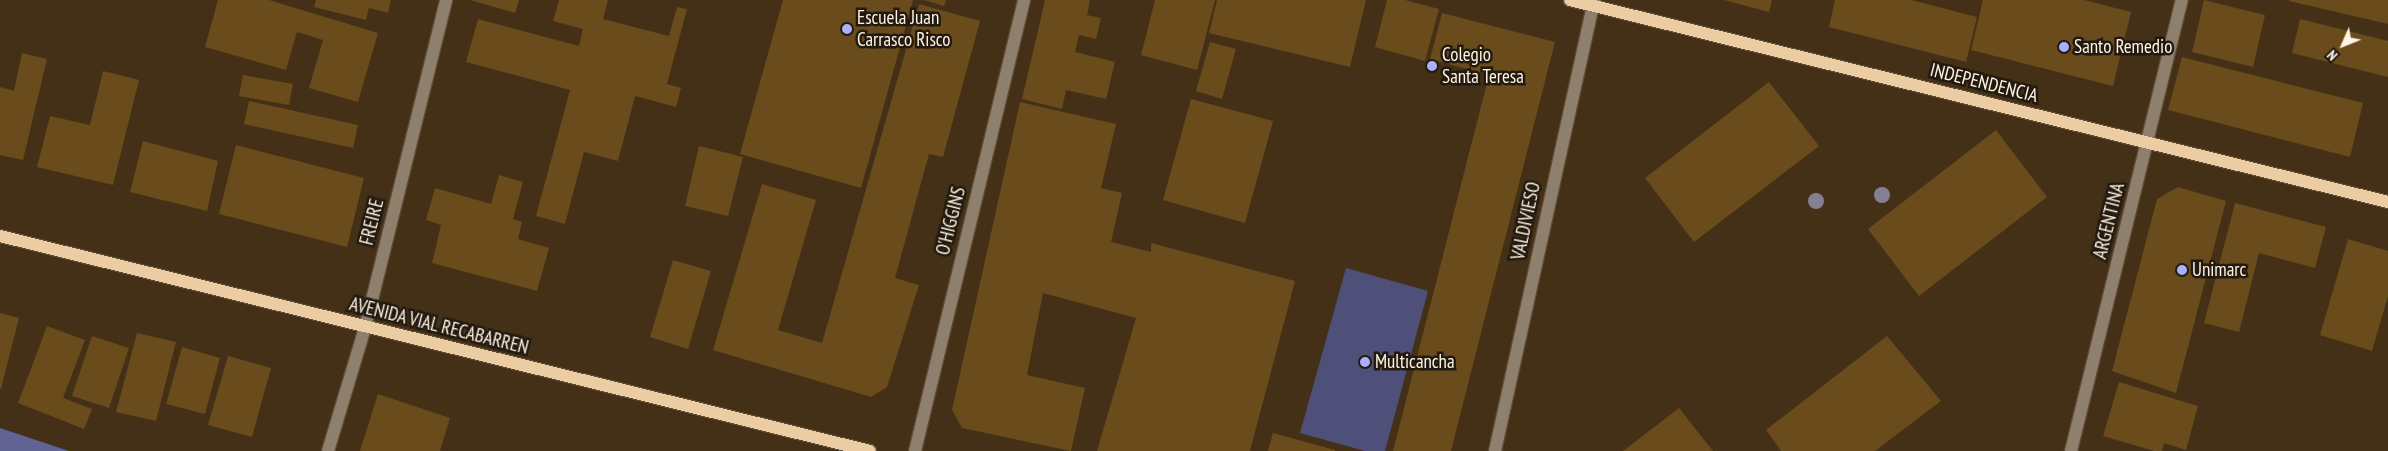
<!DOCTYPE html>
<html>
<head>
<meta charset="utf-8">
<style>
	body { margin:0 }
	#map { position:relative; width:2388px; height:451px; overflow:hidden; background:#433016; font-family:"PT Sans Narrow",sans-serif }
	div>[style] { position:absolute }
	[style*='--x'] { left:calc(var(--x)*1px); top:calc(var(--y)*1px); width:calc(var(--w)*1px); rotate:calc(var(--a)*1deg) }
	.green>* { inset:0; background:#4e507a }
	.forest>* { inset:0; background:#616393 }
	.building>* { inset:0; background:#6a4b1c }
	.roads { filter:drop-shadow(1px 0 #5d4b33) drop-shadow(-1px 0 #5d4b33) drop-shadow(0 1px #5d4b33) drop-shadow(0 -1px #5d4b33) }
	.minor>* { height:12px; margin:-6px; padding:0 6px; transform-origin:6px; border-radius:6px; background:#8f806d }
	.major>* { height:12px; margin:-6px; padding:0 6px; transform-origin:6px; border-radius:6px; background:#ebcca3 }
	.trees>* { width:16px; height:16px; margin:-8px; border-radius:50%; background:#867f94 }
	.dots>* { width:14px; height:14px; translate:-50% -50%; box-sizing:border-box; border:2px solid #221a0f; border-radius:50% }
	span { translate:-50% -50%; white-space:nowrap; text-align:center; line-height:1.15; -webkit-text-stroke:5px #221a0f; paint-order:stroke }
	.poi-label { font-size:19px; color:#fff3e3 }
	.left { translate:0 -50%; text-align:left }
	.street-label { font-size:19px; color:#fff3e3 }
	.north { position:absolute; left:2318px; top:20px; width:50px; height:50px; -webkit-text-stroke:4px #221a0f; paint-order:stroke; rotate:226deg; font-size:14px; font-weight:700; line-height:20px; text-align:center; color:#fff3e3 }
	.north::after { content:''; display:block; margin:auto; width:18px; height:22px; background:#fff3e3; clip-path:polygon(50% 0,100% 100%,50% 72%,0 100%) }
</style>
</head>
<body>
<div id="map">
	<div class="green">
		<i style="clip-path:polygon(1346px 268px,1428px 291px,1385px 451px,1365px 451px,1300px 433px)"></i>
	</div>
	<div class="forest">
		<i style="clip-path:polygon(0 428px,69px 451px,0 451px)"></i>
	</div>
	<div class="building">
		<i style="clip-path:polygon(218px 0,269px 0,378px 33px,358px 102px,309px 88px,323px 40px,297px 32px,286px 70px,205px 47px)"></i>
		<i style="clip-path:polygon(316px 0,391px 0,388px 13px,369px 8px,366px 20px,314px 7px)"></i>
		<i style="clip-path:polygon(470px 0,519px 0,515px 13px)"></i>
		<i style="clip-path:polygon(559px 0,608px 0,603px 19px,669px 36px,677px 7px,687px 9px,667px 84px,681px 88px,676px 107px,635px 96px,618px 161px,584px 152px,565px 224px,536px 216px,570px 90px,466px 62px,478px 19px,579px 46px,583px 29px,553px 21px)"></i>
		<i style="clip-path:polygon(783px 0,913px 0,861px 188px,740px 154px)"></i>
		<i style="clip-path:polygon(924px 0,946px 0,944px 6px)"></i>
		<i style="clip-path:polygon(1045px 0,1090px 0,1087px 15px,1101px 18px,1096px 39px,1079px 35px,1075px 52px,1115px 62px,1106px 99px,1066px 90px,1062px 109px,1022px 99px)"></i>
		<i style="clip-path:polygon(1155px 0,1215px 0,1197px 70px,1141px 55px)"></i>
		<i style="clip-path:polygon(1217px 0,1366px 0,1350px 67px,1209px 33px)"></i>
		<i style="clip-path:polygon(1387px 0,1405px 0,1439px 9px,1425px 61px,1375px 47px)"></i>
		<i style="clip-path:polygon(1724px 0,1772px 0,1769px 12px)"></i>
		<i style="clip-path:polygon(1835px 0,1911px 0,1977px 17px,1966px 62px,1829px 27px)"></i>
		<i style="clip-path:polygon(1983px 0,2084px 0,2131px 12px,2113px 86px,1971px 50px)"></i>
		<i style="clip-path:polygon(2204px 0,2265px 15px,2253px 67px,2192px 52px)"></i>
		<i style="clip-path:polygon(2289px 0,2388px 0,2388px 24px,2289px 1px)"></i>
		<i style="clip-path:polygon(919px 4px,980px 21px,943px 157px,929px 154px,895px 278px,919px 285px,887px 387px,871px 397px,713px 350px,762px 184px,816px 200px,778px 330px,822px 343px)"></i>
		<i style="clip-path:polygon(1442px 13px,1555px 42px,1451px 451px,1393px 451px,1489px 75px,1430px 59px)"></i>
		<i style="clip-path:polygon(2300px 19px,2388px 41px,2388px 77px,2292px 53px)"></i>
		<i style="clip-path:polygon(1210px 42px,1236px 49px,1222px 99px,1196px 91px)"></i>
		<i style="clip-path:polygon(22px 53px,47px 59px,23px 160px,0 155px,0 87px,14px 91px)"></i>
		<i style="clip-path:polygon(2182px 57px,2363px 103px,2350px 157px,2168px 110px)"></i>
		<i style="clip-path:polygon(103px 71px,139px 80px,113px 185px,37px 167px,50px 116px,90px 125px)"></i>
		<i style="clip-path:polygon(243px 75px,293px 84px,289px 105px,239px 96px)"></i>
		<i style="clip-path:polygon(1769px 82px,1819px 146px,1694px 242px,1645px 178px)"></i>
		<i style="clip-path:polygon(1191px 99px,1273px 121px,1245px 223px,1163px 200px)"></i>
		<i style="clip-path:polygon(249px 101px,358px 125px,353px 148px,244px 124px)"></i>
		<i style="clip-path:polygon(1020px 102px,1116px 124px,1101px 188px,1122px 193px,1111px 242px,1151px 252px,1151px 243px,1295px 281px,1250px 451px,1097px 451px,1136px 318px,1043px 293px,1027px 375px,1085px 388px,1071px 451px,962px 428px,952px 410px)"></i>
		<i style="clip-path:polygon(1996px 130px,2047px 197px,1919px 296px,1868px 229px)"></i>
		<i style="clip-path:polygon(143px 141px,218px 161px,207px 211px,130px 192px)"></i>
		<i style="clip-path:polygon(236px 145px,364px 178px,347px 247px,219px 214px)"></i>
		<i style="clip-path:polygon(699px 146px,743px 157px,728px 216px,685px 206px)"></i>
		<i style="clip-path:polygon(499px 175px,523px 182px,513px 219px,522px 222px,518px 239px,549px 248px,537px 291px,432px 263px,441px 225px,426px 220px,435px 188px,491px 204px)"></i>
		<i style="clip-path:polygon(2178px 187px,2226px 201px,2176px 393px,2112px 371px,2157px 199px)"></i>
		<i style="clip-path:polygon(2235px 203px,2326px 227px,2315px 268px,2259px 253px,2239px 332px,2204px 323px)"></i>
		<i style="clip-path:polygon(2348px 239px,2388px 251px,2388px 296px,2372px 351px,2320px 335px)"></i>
		<i style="clip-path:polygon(673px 260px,711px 271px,688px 349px,650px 337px)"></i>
		<i style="clip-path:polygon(0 313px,19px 318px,1px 389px,0 389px)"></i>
		<i style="clip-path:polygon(47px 326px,85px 340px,63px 398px,92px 409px,84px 429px,18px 403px)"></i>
		<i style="clip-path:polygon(137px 333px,176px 342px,156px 421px,116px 412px)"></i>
		<i style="clip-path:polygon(92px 336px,129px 348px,109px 408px,72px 396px)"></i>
		<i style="clip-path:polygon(1887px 336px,1941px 401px,1875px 451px,1781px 451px,1766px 430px)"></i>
		<i style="clip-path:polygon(182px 347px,220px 358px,205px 414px,166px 404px)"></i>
		<i style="clip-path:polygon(228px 356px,271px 368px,252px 437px,208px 425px)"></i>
		<i style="clip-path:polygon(2119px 382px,2198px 406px,2186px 450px,2164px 443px,2162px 451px,2154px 451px,2103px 436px)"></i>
		<i style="clip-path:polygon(378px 394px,450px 418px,440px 451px,360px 451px)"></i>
		<i style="clip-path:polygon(1679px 408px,1713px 451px,1623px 451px)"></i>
		<i style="clip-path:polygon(1273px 433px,1335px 450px,1335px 451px,1268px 451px)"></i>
	</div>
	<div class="roads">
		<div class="minor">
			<i style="--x:328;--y:451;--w:128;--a:-73.3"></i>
			<i style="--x:365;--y:328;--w:338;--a:-76.1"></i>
			<i style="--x:915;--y:451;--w:464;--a:-76.4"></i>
			<i style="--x:1495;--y:451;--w:462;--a:-77.6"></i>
			<i style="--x:2071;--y:451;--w:464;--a:-76.2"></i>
		</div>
		<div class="major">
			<i style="--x:1570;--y:0;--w:843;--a:13.87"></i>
			<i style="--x:0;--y:236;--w:896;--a:13.88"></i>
		</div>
	</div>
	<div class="trees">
		<i style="left:1882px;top:195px"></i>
		<i style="left:1816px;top:201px"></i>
	</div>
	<div class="dots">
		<i style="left:847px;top:29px;background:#acaffb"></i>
		<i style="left:2064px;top:47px;background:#acaffb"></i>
		<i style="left:1432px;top:66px;background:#acaffb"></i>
		<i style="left:2182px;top:270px;background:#acaffb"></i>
		<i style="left:1365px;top:362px;background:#acaffb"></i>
	</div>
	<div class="poi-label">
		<span class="left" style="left:857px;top:29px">Escuela Juan<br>Carrasco Risco</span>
		<span class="left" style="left:2074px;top:47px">Santo Remedio</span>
		<span class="left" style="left:1442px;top:66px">Colegio<br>Santa Teresa</span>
		<span class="left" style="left:2192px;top:270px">Unimarc</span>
		<span class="left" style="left:1375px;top:362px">Multicancha</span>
	</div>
	<div class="street-label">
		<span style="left:1984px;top:83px;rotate:14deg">INDEPENDENCIA</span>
		<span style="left:951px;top:221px;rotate:-76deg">O'HIGGINS</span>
		<span style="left:1526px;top:221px;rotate:-78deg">VALDIVIESO</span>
		<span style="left:2109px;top:221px;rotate:-76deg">ARGENTINA</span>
		<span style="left:372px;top:222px;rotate:-76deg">FREIRE</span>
		<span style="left:439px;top:326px;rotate:14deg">AVENIDA VIAL RECABARREN</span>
	</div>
	<div class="north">N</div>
</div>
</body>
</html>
